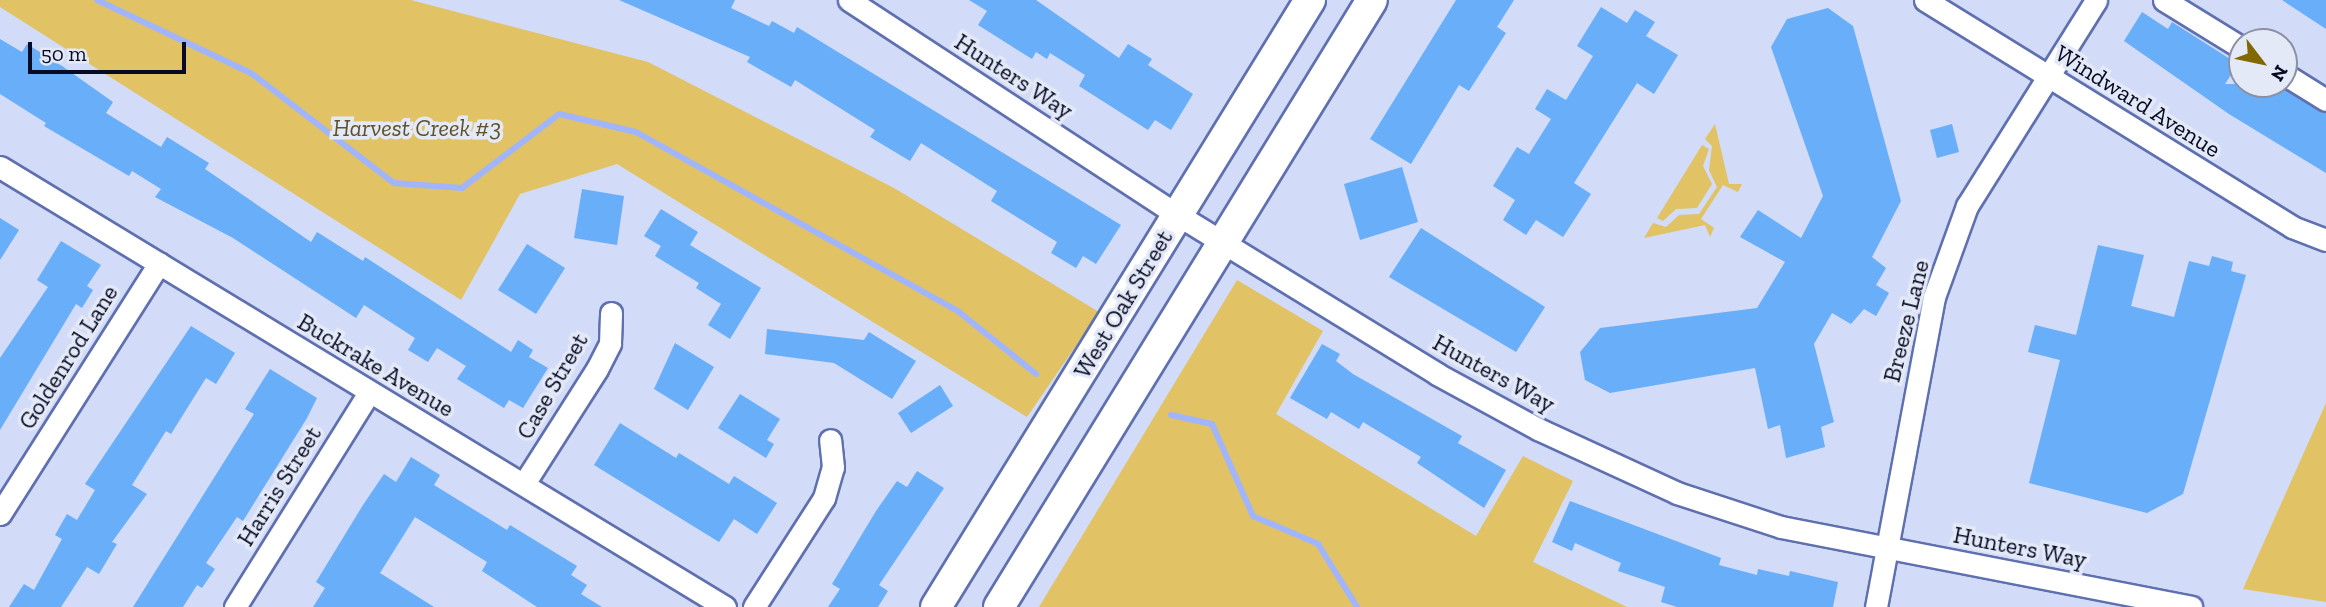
<!DOCTYPE html>
<html>
<head>
<meta charset="utf-8">
<style>
	body { margin:0 }
	#map { position:relative; width:2326px; height:607px; overflow:hidden; background:#d2dbf7; font-family:"Zilla Slab",serif }
	div>[style] { position:absolute }
	[style*='--x'] { left:calc(var(--x)*1px); top:calc(var(--y)*1px); width:calc(var(--w)*1px); rotate:calc(var(--a)*1deg) }
	.green>* { inset:0; background:#e1c264 }
	.stream>* { height:6px; margin:-3px; padding:0 3px; transform-origin:3px; border-radius:3px; background:#a0b5fc }
	.building>* { inset:0; background:#68aef9 }
	.roads { filter:drop-shadow(2px 0 #5f70af) drop-shadow(-2px 0 #5f70af) drop-shadow(0 2px #5f70af) drop-shadow(0 -2px #5f70af) }
	.street>* { height:21px; margin:-10.5px; padding:0 10.5px; transform-origin:10.5px; border-radius:10.5px; background:#fff }
	.secondary>* { height:30px; margin:-15px; padding:0 15px; transform-origin:15px; border-radius:15px; background:#fff }
	span { translate:-50% -50%; white-space:nowrap; text-align:center; line-height:1.15; -webkit-text-stroke:7px #e4e9f7; paint-order:stroke }
	.street-label { font-size:24px; color:#060a22 }
	.park-label { font-size:24px; color:#605226; font-style:italic }
	.north { position:absolute; left:2228px; top:28px; width:70px; height:70px; box-sizing:border-box; background:#e4e9f7; border:2px solid #8b90a2; border-radius:50%; rotate:122deg; font-size:19px; font-weight:700; line-height:28px; text-align:center; color:#060a22 }
	.north::after { content:''; display:block; margin:auto; width:24px; height:32px; background:#826800; clip-path:polygon(50% 0,100% 100%,50% 72%,0 100%) }
	.scale { position:absolute; left:28px; top:42px; width:158px; height:32px; box-sizing:border-box; border:4px solid #060a22; border-top:0; padding-left:9px; font-size:21px; line-height:24px; white-space:nowrap; color:#060a22; -webkit-text-stroke:5px #e4e9f7; paint-order:stroke }
</style>
</head>
<body>
<div id="map">
	<div class="green">
		<i style="clip-path:polygon(0 0,411px 0,648px 62px,894px 188px,1099px 312px,1027px 417px,617px 164px,520px 194px,461px 300px,0 7px)"></i>
		<i style="clip-path:polygon(1715px 124px,1729px 184px,1742px 184px,1738px 192px,1723px 185px,1701px 219px,1714px 228px,1710px 237px,1705px 225px,1644px 238px,1653px 223px,1666px 227px,1679px 215px,1699px 214px,1717px 187px,1709px 170px,1712px 146px,1705px 139px)"></i>
		<i style="clip-path:polygon(1702px 145px,1709px 149px,1703px 166px,1712px 184px,1697px 208px,1676px 209px,1663px 221px,1657px 218px)"></i>
		<i style="clip-path:polygon(1237px 280px,1323px 331px,1276px 414px,1476px 536px,1523px 456px,1573px 481px,1533px 562px,1627px 607px,1039px 607px)"></i>
		<i style="clip-path:polygon(2326px 403px,2326px 602px,2243px 589px)"></i>
	</div>
	<div class="stream">
		<i style="--x:97;--y:0;--w:170;--a:25.4"></i>
		<i style="--x:251;--y:73;--w:180;--a:37.6"></i>
		<i style="--x:394;--y:183;--w:68;--a:4.2"></i>
		<i style="--x:462;--y:188;--w:122;--a:-37.3"></i>
		<i style="--x:559;--y:114;--w:79;--a:13.2"></i>
		<i style="--x:636;--y:132;--w:370;--a:29.1"></i>
		<i style="--x:959;--y:312;--w:99;--a:38.8"></i>
		<i style="--x:1171;--y:415;--w:42;--a:12.4"></i>
		<i style="--x:1212;--y:424;--w:101;--a:66"></i>
		<i style="--x:1253;--y:516;--w:71;--a:23.3"></i>
		<i style="--x:1318;--y:544;--w:74;--a:58.2"></i>
	</div>
	<div class="building">
		<i style="clip-path:polygon(619px 0,735px 0,731px 8px,769px 26px,772px 21px,794px 33px,797px 27px,1121px 225px,1096px 264px,1083px 256px,1076px 268px,1051px 253px,1057px 242px,991px 201px,997px 191px,921px 143px,910px 161px,870px 137px,875px 130px,795px 80px,791px 87px,747px 62px,750px 57px)"></i>
		<i style="clip-path:polygon(969px 0,1036px 0,1119px 58px,1128px 44px,1152px 59px,1148px 65px,1193px 94px,1171px 130px,1155px 120px,1148px 130px,1079px 86px,1085px 75px,1050px 53px,1047px 59px,1036px 52px,1032px 59px,978px 25px,987px 11px)"></i>
		<i style="clip-path:polygon(1456px 0,1514px 0,1497px 27px,1506px 33px,1469px 91px,1459px 85px,1411px 164px,1370px 139px)"></i>
		<i style="clip-path:polygon(2282px 0,2326px 0,2326px 29px)"></i>
		<i style="clip-path:polygon(1601px 7px,1627px 23px,1635px 10px,1655px 22px,1646px 36px,1678px 55px,1654px 94px,1637px 83px,1574px 183px,1591px 194px,1563px 237px,1536px 220px,1526px 235px,1503px 220px,1515px 200px,1493px 186px,1517px 147px,1529px 154px,1551px 119px,1535px 109px,1547px 89px,1566px 100px,1593px 56px,1577px 46px)"></i>
		<i style="clip-path:polygon(1828px 8px,1853px 26px,1901px 201px,1872px 257px,1886px 268px,1876px 285px,1889px 293px,1876px 316px,1864px 309px,1851px 324px,1832px 313px,1814px 344px,1834px 422px,1821px 427px,1825px 447px,1786px 458px,1780px 425px,1768px 429px,1755px 368px,1610px 393px,1585px 380px,1580px 352px,1600px 328px,1757px 308px,1785px 262px,1740px 237px,1758px 210px,1801px 238px,1823px 196px,1771px 47px,1787px 19px)"></i>
		<i style="clip-path:polygon(2142px 12px,2168px 29px,2172px 22px,2238px 64px,2225px 84px,2276px 84px,2326px 113px,2326px 173px,2229px 114px,2124px 41px)"></i>
		<i style="clip-path:polygon(0 39px,22px 52px,27px 44px,62px 66px,113px 102px,106px 113px,161px 147px,167px 137px,209px 163px,205px 169px,311px 242px,317px 232px,363px 261px,365px 257px,511px 352px,518px 340px,533px 350px,529px 357px,548px 368px,523px 408px,509px 400px,504px 408px,457px 379px,466px 366px,437px 348px,428px 362px,408px 350px,415px 338px,364px 305px,356px 318px,233px 238px,155px 197px,161px 189px,132px 171px,129px 176px,44px 126px,46px 123px,0 94px)"></i>
		<i style="clip-path:polygon(1952px 124px,1959px 152px,1937px 158px,1930px 130px)"></i>
		<i style="clip-path:polygon(1402px 167px,1418px 222px,1360px 240px,1344px 184px)"></i>
		<i style="clip-path:polygon(582px 189px,624px 196px,617px 245px,574px 238px)"></i>
		<i style="clip-path:polygon(661px 209px,698px 232px,690px 245px,761px 288px,730px 339px,708px 325px,721px 304px,696px 288px,699px 283px,655px 256px,661px 246px,644px 236px)"></i>
		<i style="clip-path:polygon(0 218px,19px 230px,0 260px)"></i>
		<i style="clip-path:polygon(1421px 228px,1545px 307px,1516px 352px,1389px 277px)"></i>
		<i style="clip-path:polygon(61px 241px,101px 265px,87px 286px,93px 290px,82px 308px,76px 304px,0 430px,0 358px,48px 287px,37px 280px)"></i>
		<i style="clip-path:polygon(527px 244px,565px 268px,536px 314px,498px 290px)"></i>
		<i style="clip-path:polygon(2098px 245px,2144px 255px,2131px 306px,2174px 317px,2189px 261px,2209px 266px,2212px 256px,2233px 262px,2231px 271px,2246px 275px,2183px 494px,2147px 513px,2029px 483px,2060px 360px,2028px 352px,2035px 325px,2076px 335px)"></i>
		<i style="clip-path:polygon(191px 326px,235px 353px,216px 384px,206px 378px,171px 434px,166px 431px,132px 485px,147px 494px,112px 542px,117px 544px,99px 574px,87px 567px,61px 607px,9px 607px,24px 584px,34px 590px,62px 539px,55px 535px,67px 514px,77px 520px,95px 490px,85px 484px)"></i>
		<i style="clip-path:polygon(767px 329px,864px 340px,869px 332px,916px 361px,892px 399px,834px 363px,765px 354px)"></i>
		<i style="clip-path:polygon(675px 343px,714px 367px,688px 410px,654px 389px)"></i>
		<i style="clip-path:polygon(1322px 344px,1340px 354px,1336px 361px,1353px 374px,1462px 436px,1458px 443px,1506px 470px,1484px 508px,1417px 463px,1421px 457px,1363px 422px,1359px 429px,1331px 412px,1327px 419px,1290px 398px)"></i>
		<i style="clip-path:polygon(270px 369px,317px 398px,307px 418px,243px 521px,237px 517px,206px 563px,215px 569px,202px 588px,197px 585px,183px 607px,133px 607px,254px 414px,245px 409px)"></i>
		<i style="clip-path:polygon(940px 385px,953px 406px,911px 433px,898px 413px)"></i>
		<i style="clip-path:polygon(740px 394px,780px 419px,767px 440px,774px 444px,766px 458px,718px 428px)"></i>
		<i style="clip-path:polygon(620px 423px,676px 458px,679px 453px,729px 484px,734px 476px,777px 503px,757px 534px,734px 519px,719px 542px,594px 465px)"></i>
		<i style="clip-path:polygon(411px 457px,440px 475px,434px 485px,507px 530px,510px 525px,577px 566px,571px 575px,587px 585px,581px 594px,602px 607px,537px 607px,482px 571px,487px 562px,415px 517px,380px 573px,434px 607px,313px 607px,325px 588px,316px 582px,363px 505px,384px 474px,396px 482px)"></i>
		<i style="clip-path:polygon(917px 471px,944px 488px,879px 585px,888px 591px,878px 607px,828px 607px,840px 589px,832px 584px,876px 511px,897px 481px,907px 487px)"></i>
		<i style="clip-path:polygon(1570px 501px,1721px 558px,1719px 565px,1757px 575px,1758px 569px,1789px 576px,1790px 571px,1838px 582px,1833px 607px,1677px 607px,1661px 602px,1665px 587px,1618px 571px,1621px 563px,1575px 543px,1572px 551px,1552px 542px)"></i>
	</div>
	<div class="roads">
		<div class="street">
			<i style="--x:849;--y:0;--w:393;--a:33.2"></i>
			<i style="--x:1178;--y:215;--w:304;--a:31.5"></i>
			<i style="--x:1437;--y:374;--w:115;--a:28.6"></i>
			<i style="--x:1538;--y:429;--w:153;--a:24.7"></i>
			<i style="--x:1677;--y:493;--w:109;--a:18.1"></i>
			<i style="--x:1781;--y:527;--w:418;--a:11"></i>
			<i style="--x:1925;--y:0;--w:432;--a:31.7"></i>
			<i style="--x:2292;--y:227;--w:36;--a:21"></i>
			<i style="--x:2164;--y:0;--w:92;--a:31.6"></i>
			<i style="--x:2284;--y:74;--w:49;--a:31.8"></i>
			<i style="--x:0;--y:167;--w:848;--a:31.25"></i>
			<i style="--x:525;--y:482;--w:134;--a:-57.5"></i>
			<i style="--x:597;--y:369;--w:29;--a:-63"></i>
			<i style="--x:610;--y:343;--w:30;--a:-88"></i>
			<i style="--x:0;--y:514;--w:297;--a:-57.6"></i>
			<i style="--x:235;--y:607;--w:251;--a:-58"></i>
			<i style="--x:754;--y:607;--w:130;--a:-57.3"></i>
			<i style="--x:824;--y:498;--w:32;--a:-74"></i>
			<i style="--x:833;--y:467;--w:27;--a:-96"></i>
			<i style="--x:1876;--y:607;--w:315;--a:-79.4"></i>
			<i style="--x:1934;--y:297;--w:97;--a:-70.1"></i>
			<i style="--x:1967;--y:206;--w:243;--a:-57.9"></i>
		</div>
		<div class="secondary">
			<i style="--x:936;--y:607;--w:713;--a:-58.36"></i>
			<i style="--x:999;--y:607;--w:712;--a:-58.43"></i>
		</div>
	</div>
	<div class="street-label">
		<span style="left:1014px;top:76px;rotate:33deg">Hunters Way</span>
		<span style="left:2138px;top:101px;rotate:32deg">Windward Avenue</span>
		<span style="left:1123px;top:304px;rotate:-59deg">West Oak Street</span>
		<span style="left:1906px;top:321px;rotate:-76deg">Breeze Lane</span>
		<span style="left:68px;top:357px;rotate:-58deg">Goldenrod Lane</span>
		<span style="left:376px;top:365px;rotate:31deg">Buckrake Avenue</span>
		<span style="left:1494px;top:373px;rotate:29deg">Hunters Way</span>
		<span style="left:552px;top:386px;rotate:-60deg">Case Street</span>
		<span style="left:279px;top:486px;rotate:-58deg">Harris Street</span>
		<span style="left:2020px;top:547px;rotate:11deg">Hunters Way</span>
	</div>
	<div class="park-label">
		<span style="left:417px;top:128px">Harvest Creek #3</span>
	</div>
	<div class="north">N</div>
	<div class="scale">50 m</div>
</div>
</body>
</html>
